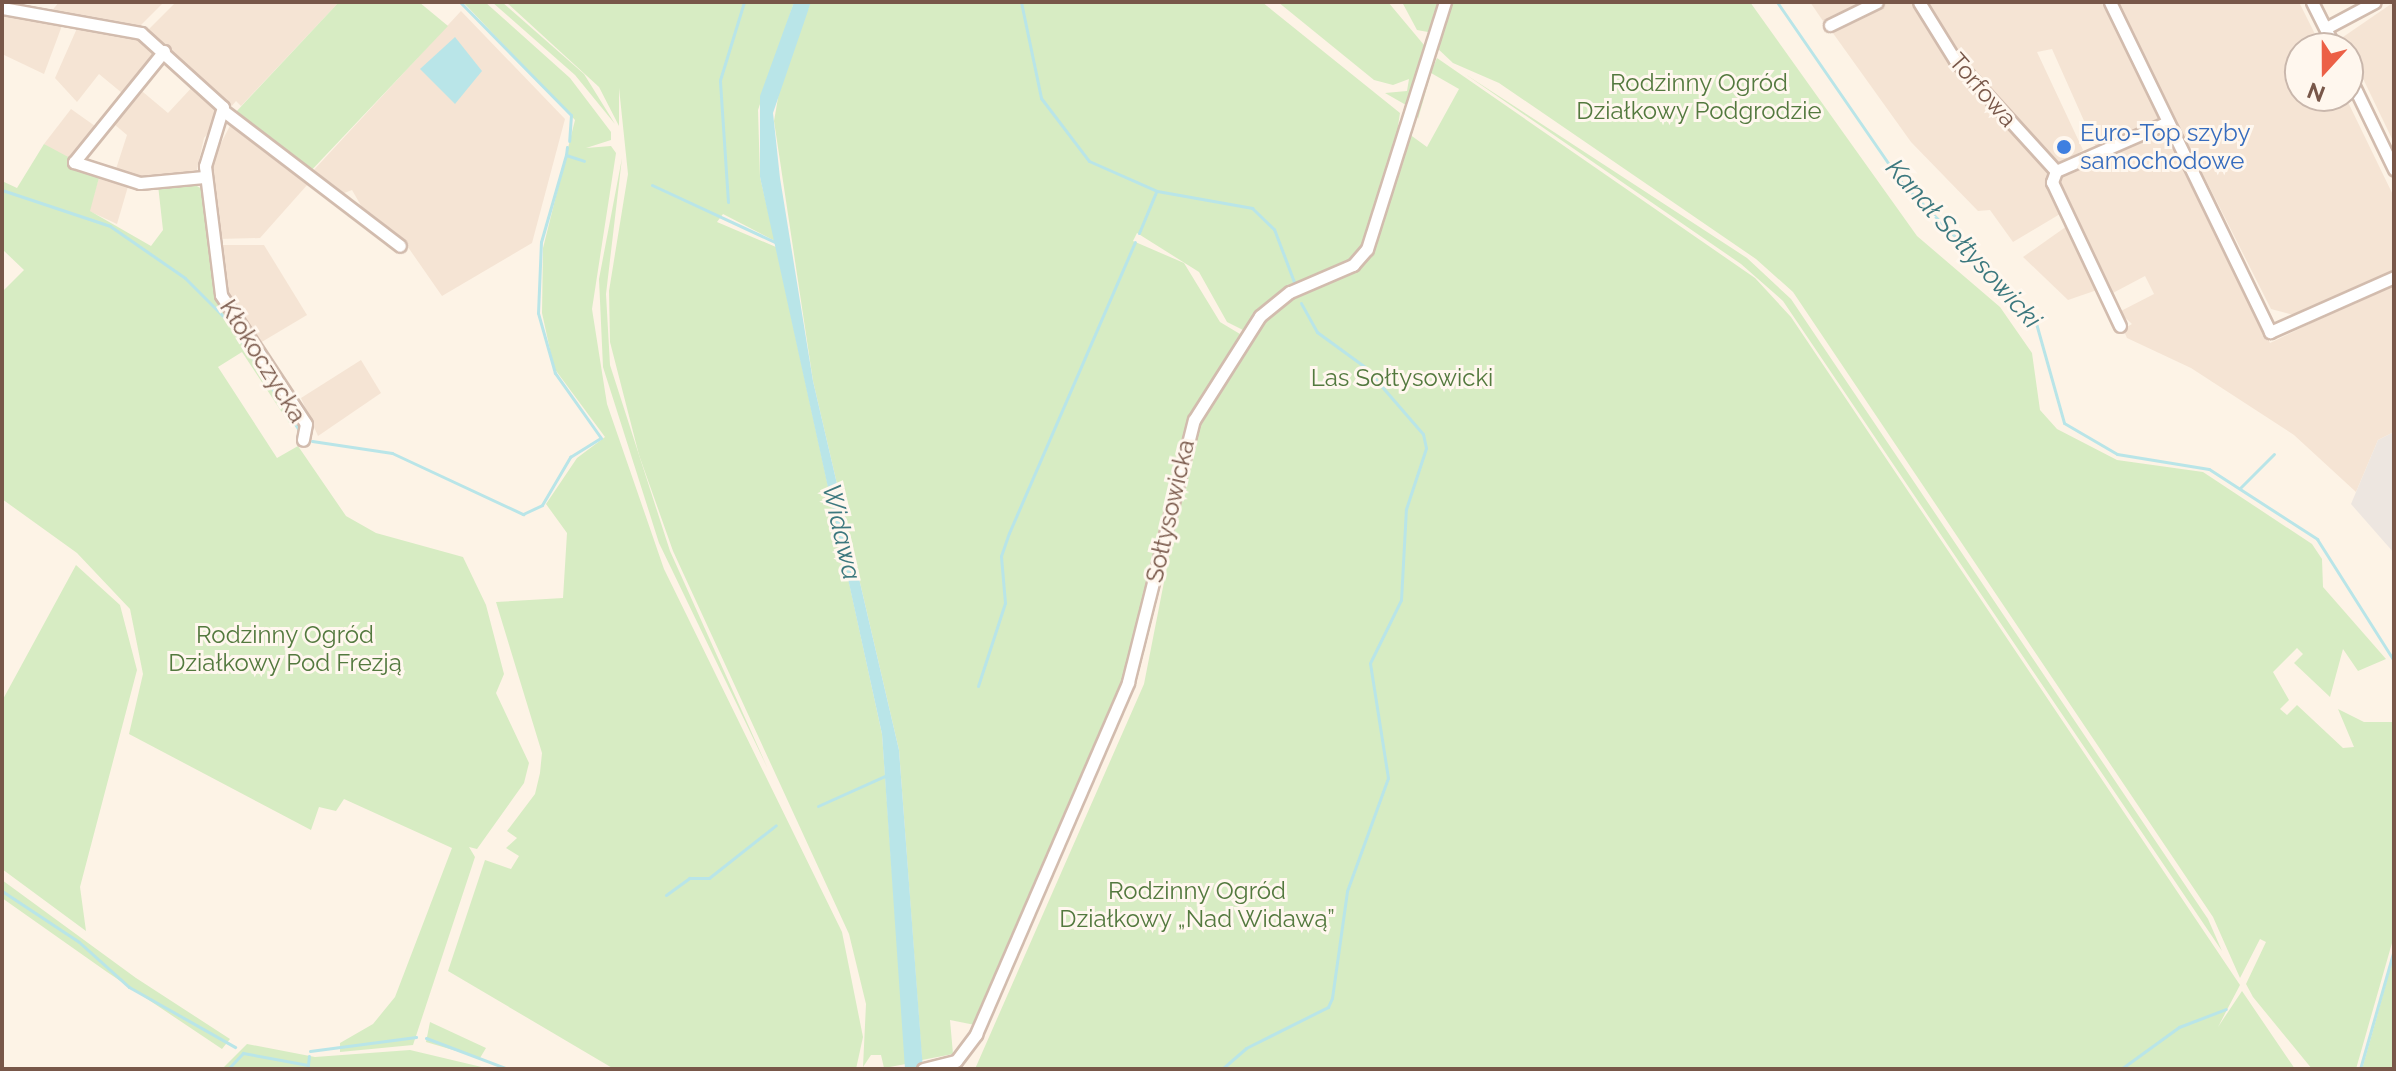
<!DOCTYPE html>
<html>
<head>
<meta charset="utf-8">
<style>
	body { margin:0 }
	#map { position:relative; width:2396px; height:1071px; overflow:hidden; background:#fdf3e6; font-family:Raleway,sans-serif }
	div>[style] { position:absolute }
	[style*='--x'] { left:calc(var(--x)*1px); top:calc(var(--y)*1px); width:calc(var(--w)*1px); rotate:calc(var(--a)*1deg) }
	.residential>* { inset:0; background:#f5e4d4 }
	.industrial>* { inset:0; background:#ede6e0 }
	.green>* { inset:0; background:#d7ecc3 }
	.water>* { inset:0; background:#b9e5e8 }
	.stream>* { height:3px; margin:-1.5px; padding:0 1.5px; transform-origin:1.5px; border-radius:1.5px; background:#b9e5e8 }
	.roads { filter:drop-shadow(2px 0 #d2bcae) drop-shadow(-2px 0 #d2bcae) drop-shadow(0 2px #d2bcae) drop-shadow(0 -2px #d2bcae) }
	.minor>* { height:11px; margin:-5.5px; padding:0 5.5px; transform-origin:5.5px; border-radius:5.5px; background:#fff }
	.dots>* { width:22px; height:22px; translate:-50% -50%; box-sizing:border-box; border:4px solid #fff7ee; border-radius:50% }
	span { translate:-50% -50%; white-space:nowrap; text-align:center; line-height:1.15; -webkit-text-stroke:6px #fff7ee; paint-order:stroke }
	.park-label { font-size:24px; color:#53793e }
	.street-label { font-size:24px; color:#785749 }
	.shop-label { font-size:24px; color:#366cbe }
	.left { translate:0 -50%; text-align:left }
	.water-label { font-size:26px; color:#3c787e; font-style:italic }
	.frame { position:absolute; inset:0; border:4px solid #785749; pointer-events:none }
	.north { position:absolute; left:2284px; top:32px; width:80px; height:80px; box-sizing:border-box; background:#fff7ee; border:2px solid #c9b7ac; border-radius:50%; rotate:201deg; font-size:22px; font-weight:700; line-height:32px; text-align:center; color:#785749 }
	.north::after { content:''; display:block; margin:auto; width:28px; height:36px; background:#ec6046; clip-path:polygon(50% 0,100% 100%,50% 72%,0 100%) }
</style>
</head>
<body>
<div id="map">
	<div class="residential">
		<i style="clip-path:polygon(59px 2px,164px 2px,140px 26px,51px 12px)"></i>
		<i style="clip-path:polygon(176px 2px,339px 2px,241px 106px,236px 101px,230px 108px,147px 31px)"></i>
		<i style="clip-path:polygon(1810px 2px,1862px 2px,1823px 21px)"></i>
		<i style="clip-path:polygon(1886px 2px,1913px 2px,1954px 68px,2048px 172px,2060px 214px,2013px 242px,1990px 210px,1978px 211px,1911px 142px,1830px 29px)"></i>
		<i style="clip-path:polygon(1925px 2px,2104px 2px,2160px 121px,2097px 150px,2052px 49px,2037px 52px,2083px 150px,2061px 164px,1963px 62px)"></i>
		<i style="clip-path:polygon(2116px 2px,2299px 2px,2322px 48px,2300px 48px,2300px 96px,2345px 96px,2394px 197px,2394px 271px,2301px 317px,2271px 309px)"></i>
		<i style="clip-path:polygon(2394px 2px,2394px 143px,2343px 37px)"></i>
		<i style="clip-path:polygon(461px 11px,565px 119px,532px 243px,442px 296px,403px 240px,363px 209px,352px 190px,339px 195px,311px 173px)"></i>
		<i style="clip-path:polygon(2px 13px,63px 23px,44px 74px,2px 54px)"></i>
		<i style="clip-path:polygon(78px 26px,138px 35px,157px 54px,122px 93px,99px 74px,77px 102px,55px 78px)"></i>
		<i style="clip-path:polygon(195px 84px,221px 118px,204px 138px,196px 174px,140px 180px,115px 172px,127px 135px,108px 119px,137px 87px,168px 113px)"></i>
		<i style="clip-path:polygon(71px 109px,95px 126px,67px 162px,44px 144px)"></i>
		<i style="clip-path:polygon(232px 122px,308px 184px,260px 238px,218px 239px,208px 168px)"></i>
		<i style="clip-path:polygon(2165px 127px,2270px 343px,2394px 283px,2394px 432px,2378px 440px,2356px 492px,2294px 435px,2191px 368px,2127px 338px,2123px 329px,2132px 324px,2119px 312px,2154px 294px,2145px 276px,2111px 294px,2057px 180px)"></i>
		<i style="clip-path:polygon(100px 174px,129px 183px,117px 224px,89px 211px)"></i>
		<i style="clip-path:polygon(2067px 226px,2100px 289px,2068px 300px,2023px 257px)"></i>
		<i style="clip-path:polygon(217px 245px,264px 245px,307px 315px,260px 343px,224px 285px)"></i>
		<i style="clip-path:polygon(361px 360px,381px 393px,318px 436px,301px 398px)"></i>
	</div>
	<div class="industrial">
		<i style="clip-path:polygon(2394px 432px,2394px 553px,2351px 504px,2378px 440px)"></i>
	</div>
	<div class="green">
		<i style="clip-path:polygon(339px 2px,419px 2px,448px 26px,307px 175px,235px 113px)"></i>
		<i style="clip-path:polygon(463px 2px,485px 2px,570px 78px,611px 132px,611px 140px,586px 148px,611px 146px,616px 153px,592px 309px,607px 404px,664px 569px,842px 932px,863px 1037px,856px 1069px,614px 1069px,448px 971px,485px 860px,511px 869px,519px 856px,506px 848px,517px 838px,507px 831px,535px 794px,540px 773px,542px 753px,496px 602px,563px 598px,567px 533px,546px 504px,577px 458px,605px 437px,554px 368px,542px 313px,543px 248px,575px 120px)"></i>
		<i style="clip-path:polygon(492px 2px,502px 2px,584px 74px,615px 124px,575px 75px)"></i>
		<i style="clip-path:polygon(506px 2px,794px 2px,758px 110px,760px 177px,775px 241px,723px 214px,717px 222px,776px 247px,882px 734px,906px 1064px,884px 1068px,881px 1055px,871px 1055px,863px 1067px,866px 1004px,849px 934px,673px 551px,639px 455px,610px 342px,609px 291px,628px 174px,619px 88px,619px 126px,599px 87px)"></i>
		<i style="clip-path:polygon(811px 2px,1262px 2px,1400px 113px,1398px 126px,1427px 147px,1459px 89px,1431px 73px,1418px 119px,1415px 109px,1437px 58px,1755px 278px,1791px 317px,2240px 985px,2218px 1027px,2242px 991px,2295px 1069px,975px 1069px,1144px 684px,1192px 439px,1214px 389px,1275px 299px,1243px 330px,1227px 322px,1199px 272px,1137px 233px,1133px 241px,1184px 263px,1220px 322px,1240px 334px,1180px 442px,1123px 680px,1086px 771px,975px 1025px,950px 1020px,953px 1054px,922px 1060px,899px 750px,813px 381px,774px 121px,783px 69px)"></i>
		<i style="clip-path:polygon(1278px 2px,1388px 2px,1424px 45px,1406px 105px,1385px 93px,1407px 91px,1409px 79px,1393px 85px,1374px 80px)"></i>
		<i style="clip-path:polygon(1402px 2px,1440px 2px,1428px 32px,1417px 30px)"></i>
		<i style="clip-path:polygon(1449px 2px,1750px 2px,1917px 236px,2000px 307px,2032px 353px,2040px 410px,2057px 429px,2117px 460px,2203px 472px,2312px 544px,2322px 559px,2323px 587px,2386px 659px,2358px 671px,2343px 649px,2330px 697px,2294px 663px,2303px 654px,2297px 648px,2273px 672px,2289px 700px,2280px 709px,2287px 715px,2297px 705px,2343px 748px,2354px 747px,2338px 709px,2364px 722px,2394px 722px,2394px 936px,2356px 1069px,2312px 1069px,2253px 997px,2246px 984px,2266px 942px,2260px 939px,2240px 978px,2213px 917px,1793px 292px,1756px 259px,1499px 83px,1453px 63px,1435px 46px)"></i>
		<i style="clip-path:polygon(1465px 74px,1747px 258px,1791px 299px,2208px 919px,2222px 951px,1783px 301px,1741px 264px)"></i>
		<i style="clip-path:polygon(44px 144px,100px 174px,90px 211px,151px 246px,163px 230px,158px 185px,190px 182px,202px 189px,217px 294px,303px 430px,289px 423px,242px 352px,218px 367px,277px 458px,298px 446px,346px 516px,376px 533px,463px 557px,486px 605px,504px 674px,496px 693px,529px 763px,524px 783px,477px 849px,469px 847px,475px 857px,413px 1045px,340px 1052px,340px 1043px,373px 1024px,395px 997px,452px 848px,344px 799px,336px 811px,319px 807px,311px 830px,129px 734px,143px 674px,130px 609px,77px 553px,2px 499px,2px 292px,24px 270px,2px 249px,2px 181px,17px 188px)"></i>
		<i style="clip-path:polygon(622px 158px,606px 294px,610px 365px,670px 551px,768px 769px,659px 543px,603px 367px,599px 279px)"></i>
		<i style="clip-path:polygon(76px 565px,120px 605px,137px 670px,80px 887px,86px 931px,2px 869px,2px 701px)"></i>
		<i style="clip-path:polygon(2px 880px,136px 978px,230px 1039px,222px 1049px,107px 972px,2px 898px)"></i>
		<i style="clip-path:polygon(2394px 955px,2394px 1069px,2362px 1069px,2374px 1027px)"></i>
		<i style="clip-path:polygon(430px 1022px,486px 1048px,480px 1058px,426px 1042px)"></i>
		<i style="clip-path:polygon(247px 1044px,315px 1057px,410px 1050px,490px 1069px,222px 1069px)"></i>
	</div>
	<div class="water">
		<i style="clip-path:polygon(794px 2px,811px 2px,773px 113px,780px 178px,813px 381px,899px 750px,923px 1069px,905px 1069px,882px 734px,760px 177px,760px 96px)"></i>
		<i style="clip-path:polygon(455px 37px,482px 71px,455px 104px,420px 69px)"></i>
	</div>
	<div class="stream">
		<i style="--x:460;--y:2;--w:158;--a:45.5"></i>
		<i style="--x:571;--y:115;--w:26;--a:94"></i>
		<i style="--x:1021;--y:2;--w:98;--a:78.2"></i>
		<i style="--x:1041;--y:98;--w:79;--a:52.7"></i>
		<i style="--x:1089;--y:161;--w:74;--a:23.8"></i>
		<i style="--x:1157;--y:191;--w:97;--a:10.1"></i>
		<i style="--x:1252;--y:208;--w:30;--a:44"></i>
		<i style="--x:1274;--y:229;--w:57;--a:69.3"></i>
		<i style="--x:1777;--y:2;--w:219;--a:55.4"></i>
		<i style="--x:1901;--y:182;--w:189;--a:45.2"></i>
		<i style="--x:2034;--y:316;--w:111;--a:74.3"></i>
		<i style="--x:2064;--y:423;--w:61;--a:30.3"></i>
		<i style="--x:2117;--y:454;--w:93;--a:9.3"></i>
		<i style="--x:2209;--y:469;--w:129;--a:32.9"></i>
		<i style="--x:2317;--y:539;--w:144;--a:57.7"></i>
		<i style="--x:567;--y:147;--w:8;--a:97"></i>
		<i style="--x:566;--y:155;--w:19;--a:18"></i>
		<i style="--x:652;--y:185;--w:140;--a:24.9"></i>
		<i style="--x:2;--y:190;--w:114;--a:18.4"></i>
		<i style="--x:110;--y:226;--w:91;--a:34.7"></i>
		<i style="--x:185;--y:278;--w:64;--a:45"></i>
		<i style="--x:230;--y:323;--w:131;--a:57.2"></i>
		<i style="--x:728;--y:202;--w:122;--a:-93.8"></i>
		<i style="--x:720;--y:80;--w:82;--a:-72.9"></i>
		<i style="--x:1139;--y:233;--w:44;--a:-67.5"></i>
		<i style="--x:312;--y:441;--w:81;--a:8.5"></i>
		<i style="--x:392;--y:453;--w:145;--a:25"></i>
		<i style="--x:523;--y:514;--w:21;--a:-25"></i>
		<i style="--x:542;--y:505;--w:56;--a:-59.7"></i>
		<i style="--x:570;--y:457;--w:36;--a:-32"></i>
		<i style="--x:601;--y:438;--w:80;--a:-125.3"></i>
		<i style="--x:555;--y:373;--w:62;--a:-105.8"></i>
		<i style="--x:538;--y:313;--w:71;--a:-87.6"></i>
		<i style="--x:541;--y:242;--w:91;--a:-74"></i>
		<i style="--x:2240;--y:488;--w:48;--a:-45"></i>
		<i style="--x:978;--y:686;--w:87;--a:-72"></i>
		<i style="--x:1005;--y:603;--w:47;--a:-94.9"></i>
		<i style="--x:1001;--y:556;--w:24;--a:-71"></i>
		<i style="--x:1009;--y:533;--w:317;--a:-66.6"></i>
		<i style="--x:818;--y:806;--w:76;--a:-24.2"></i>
		<i style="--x:2;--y:891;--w:92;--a:33.5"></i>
		<i style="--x:79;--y:942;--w:67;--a:42"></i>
		<i style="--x:129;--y:987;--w:122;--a:29.5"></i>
		<i style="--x:666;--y:895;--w:29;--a:-36"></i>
		<i style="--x:689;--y:878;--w:20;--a:0"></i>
		<i style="--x:709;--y:878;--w:85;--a:-38.3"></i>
		<i style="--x:426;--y:1038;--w:88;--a:20.7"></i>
		<i style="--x:310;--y:1051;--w:107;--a:-7.5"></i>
		<i style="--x:228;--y:1069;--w:22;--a:-47"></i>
		<i style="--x:243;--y:1053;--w:66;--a:10.5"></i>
		<i style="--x:308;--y:1065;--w:9;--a:-84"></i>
		<i style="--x:1222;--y:1069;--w:32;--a:-41"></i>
		<i style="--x:1246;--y:1048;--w:92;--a:-26.6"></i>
		<i style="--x:1328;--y:1007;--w:10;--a:-66"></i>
		<i style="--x:1332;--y:998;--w:108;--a:-82"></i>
		<i style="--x:1347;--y:891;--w:120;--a:-70.1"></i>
		<i style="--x:1388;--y:778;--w:116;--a:-98.9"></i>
		<i style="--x:1370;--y:663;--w:70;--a:-63.8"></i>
		<i style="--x:1401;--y:600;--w:91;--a:-86.9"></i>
		<i style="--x:1406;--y:509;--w:64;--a:-71.8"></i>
		<i style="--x:1426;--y:448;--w:14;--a:-102"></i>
		<i style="--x:1423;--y:434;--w:89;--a:-130.9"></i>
		<i style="--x:1365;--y:367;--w:59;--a:-143.9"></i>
		<i style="--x:1317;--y:332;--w:33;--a:-119"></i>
		<i style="--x:2121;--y:1069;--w:72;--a:-35.9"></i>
		<i style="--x:2179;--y:1027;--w:50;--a:-21"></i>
		<i style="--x:2360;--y:1069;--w:124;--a:-74.1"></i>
	</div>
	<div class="roads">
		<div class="minor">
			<i style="--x:1919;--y:2;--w:68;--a:58.2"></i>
			<i style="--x:1955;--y:60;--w:150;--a:47.7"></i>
			<i style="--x:2110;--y:2;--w:367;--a:64.1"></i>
			<i style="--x:2270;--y:332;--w:136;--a:-23.9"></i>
			<i style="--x:2312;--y:2;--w:51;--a:63.4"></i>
			<i style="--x:2;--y:8;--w:141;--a:10.2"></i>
			<i style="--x:141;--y:33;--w:110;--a:42.1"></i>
			<i style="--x:223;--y:107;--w:62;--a:107"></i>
			<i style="--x:205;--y:166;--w:130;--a:82.9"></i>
			<i style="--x:221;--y:295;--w:154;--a:56.6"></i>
			<i style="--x:306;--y:424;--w:16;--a:101"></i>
			<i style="--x:1830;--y:25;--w:52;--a:-26.1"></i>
			<i style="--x:2326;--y:28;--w:55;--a:-28"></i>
			<i style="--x:164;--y:51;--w:143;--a:129"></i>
			<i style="--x:74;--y:162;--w:69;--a:17.7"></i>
			<i style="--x:140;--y:183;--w:64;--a:-5.4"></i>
			<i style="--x:2348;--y:74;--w:106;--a:64.2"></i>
			<i style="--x:225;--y:112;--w:220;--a:37.4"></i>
			<i style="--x:2056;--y:171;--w:12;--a:110"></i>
			<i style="--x:2052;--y:182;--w:159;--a:64.7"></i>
			<i style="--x:2056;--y:171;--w:122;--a:-23.6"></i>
			<i style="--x:923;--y:1069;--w:34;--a:-14"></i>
			<i style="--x:956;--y:1061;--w:34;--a:-53"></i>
			<i style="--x:976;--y:1034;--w:383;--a:-66.6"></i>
			<i style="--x:1128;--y:682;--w:270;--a:-75.9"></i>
			<i style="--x:1194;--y:420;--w:123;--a:-57.6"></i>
			<i style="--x:1260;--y:316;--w:38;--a:-39"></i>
			<i style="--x:1290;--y:292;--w:69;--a:-23.2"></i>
			<i style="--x:1353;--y:265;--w:21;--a:-49"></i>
			<i style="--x:1367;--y:249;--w:259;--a:-72.5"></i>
		</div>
	</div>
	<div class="dots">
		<i style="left:2064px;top:147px;background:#3f7fe0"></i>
	</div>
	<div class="park-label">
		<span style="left:1699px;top:97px">Rodzinny Ogród<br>Działkowy Podgrodzie</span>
		<span style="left:1402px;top:378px">Las Sołtysowicki</span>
		<span style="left:285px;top:649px">Rodzinny Ogród<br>Działkowy Pod Frezją</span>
		<span style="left:1197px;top:905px">Rodzinny Ogród<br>Działkowy „Nad Widawą”</span>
	</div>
	<div class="street-label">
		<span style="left:1983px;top:90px;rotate:49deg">Torfowa</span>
		<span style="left:263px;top:361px;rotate:58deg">Kłokoczycka</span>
		<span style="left:1170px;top:511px;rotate:-77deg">Sołtysowicka</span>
	</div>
	<div class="shop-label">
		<span class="left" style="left:2080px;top:147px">Euro-Top szyby<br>samochodowe</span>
	</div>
	<div class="water-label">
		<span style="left:1963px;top:244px;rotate:48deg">Kanał Sołtysowicki</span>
		<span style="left:841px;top:532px;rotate:77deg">Widawa</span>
	</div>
	<div class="frame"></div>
	<div class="north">N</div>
</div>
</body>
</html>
